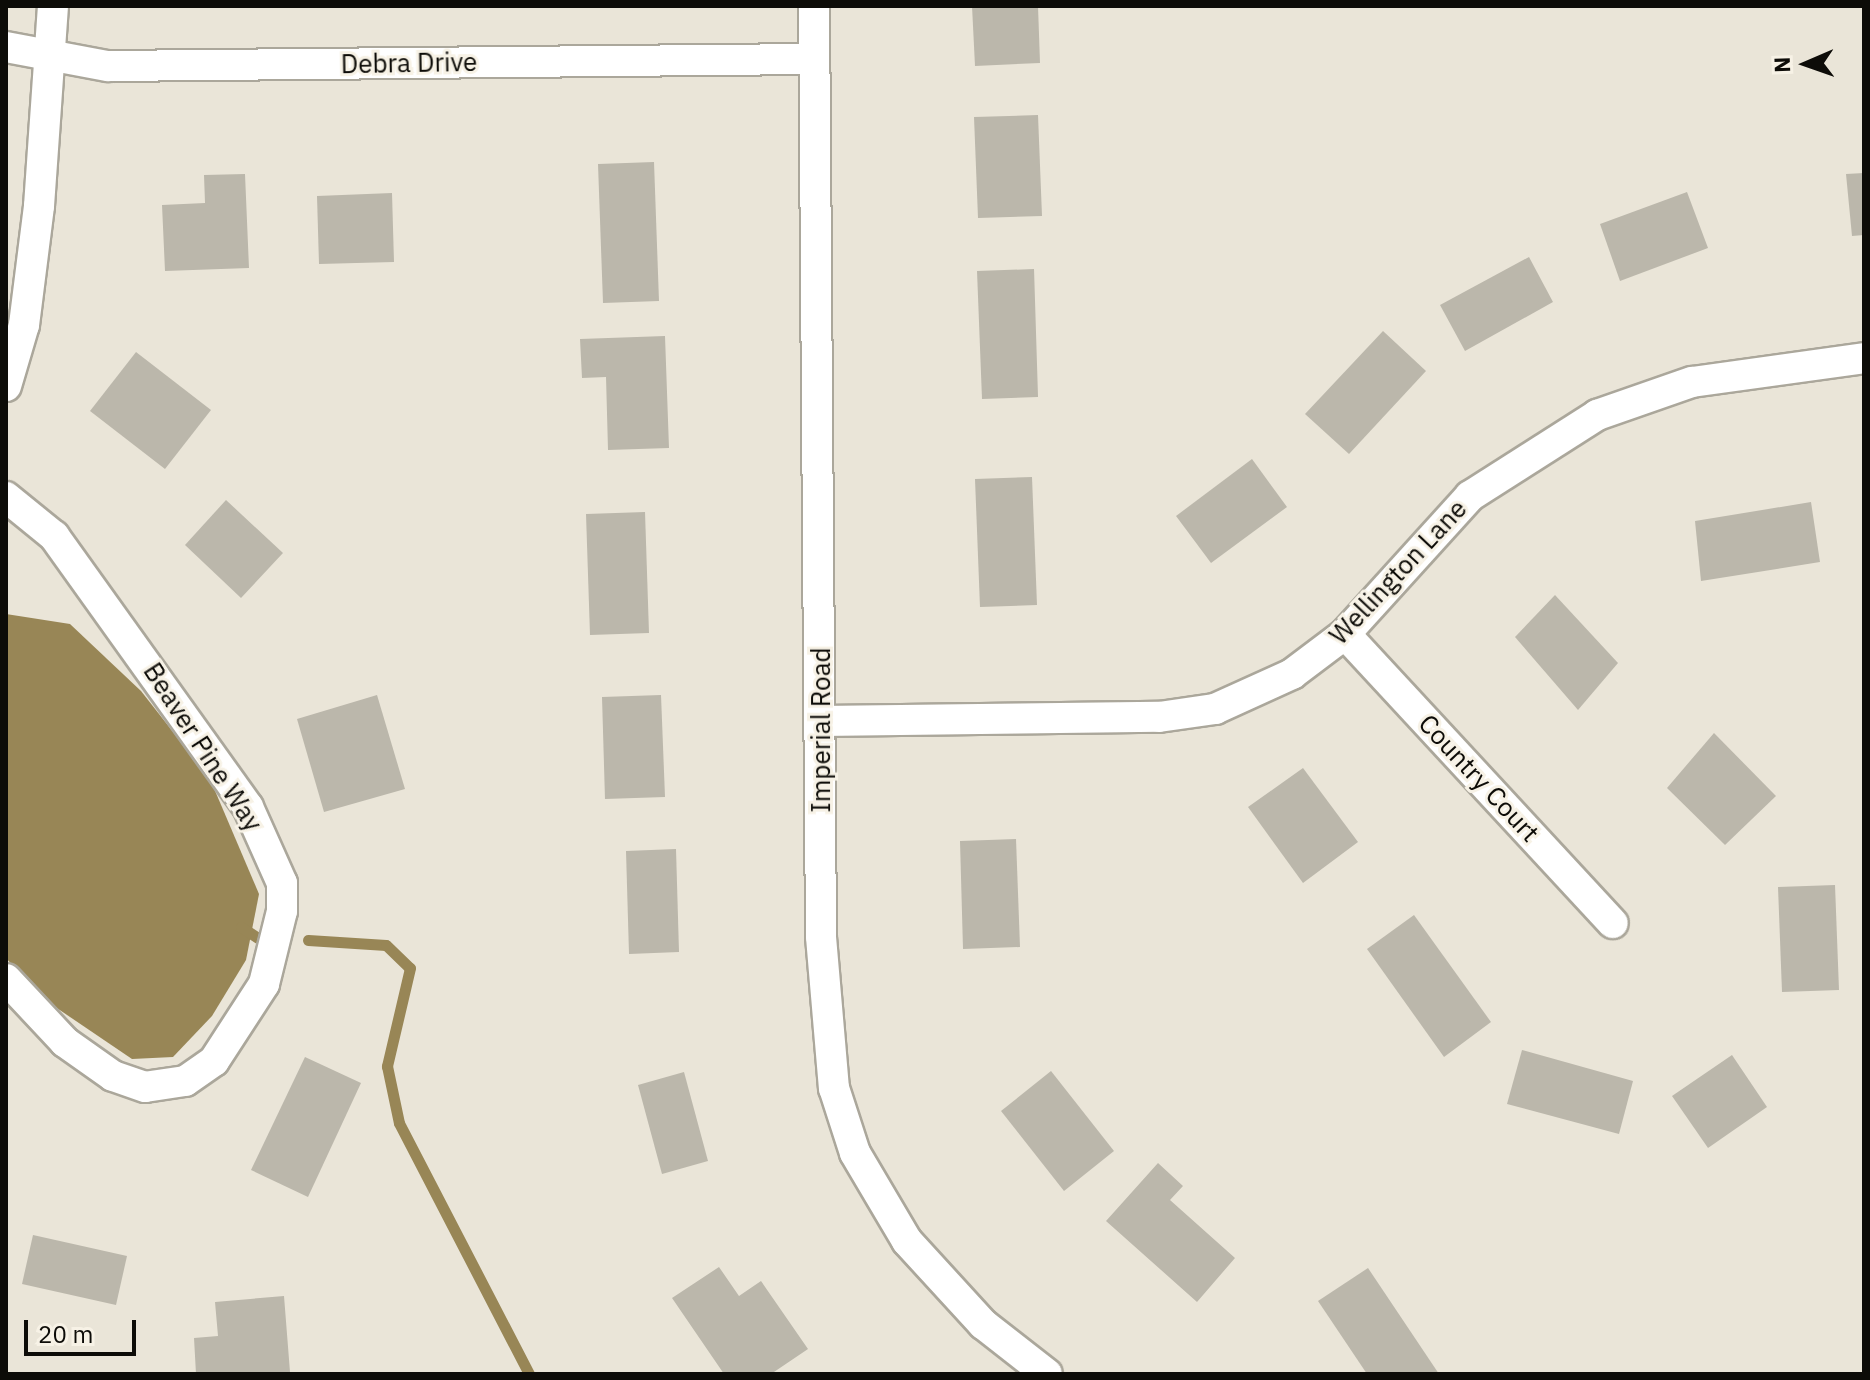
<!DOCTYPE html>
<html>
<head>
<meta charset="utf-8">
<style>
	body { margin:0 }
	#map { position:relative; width:1870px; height:1380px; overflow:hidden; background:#eae5d8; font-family:"IBM Plex Sans",sans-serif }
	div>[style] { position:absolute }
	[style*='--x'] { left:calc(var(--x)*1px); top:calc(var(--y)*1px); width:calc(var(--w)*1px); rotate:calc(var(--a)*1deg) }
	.water>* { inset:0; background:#988656 }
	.stream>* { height:11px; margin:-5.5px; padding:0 5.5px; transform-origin:5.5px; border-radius:5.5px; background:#988656 }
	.building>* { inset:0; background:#bbb7ab }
	.roads { filter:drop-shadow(2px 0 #aba79b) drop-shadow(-2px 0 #aba79b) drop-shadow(0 2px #aba79b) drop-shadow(0 -2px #aba79b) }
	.minor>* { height:30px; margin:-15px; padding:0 15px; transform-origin:15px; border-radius:15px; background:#fff }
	span { translate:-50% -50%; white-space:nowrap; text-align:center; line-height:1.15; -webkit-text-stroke:6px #f7f2e6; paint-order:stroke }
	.street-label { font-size:26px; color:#0d0c08 }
	.frame { position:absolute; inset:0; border:8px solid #0d0c08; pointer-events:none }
	.north { position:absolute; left:1766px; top:24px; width:80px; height:80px; -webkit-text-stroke:6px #f7f2e6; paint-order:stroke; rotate:268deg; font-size:22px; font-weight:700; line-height:32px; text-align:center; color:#0d0c08 }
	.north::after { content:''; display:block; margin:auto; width:28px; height:36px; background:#0d0c08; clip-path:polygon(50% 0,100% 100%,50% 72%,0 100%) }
	.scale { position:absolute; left:24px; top:1320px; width:112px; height:36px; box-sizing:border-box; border:4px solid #0d0c08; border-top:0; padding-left:10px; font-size:24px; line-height:28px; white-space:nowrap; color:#0d0c08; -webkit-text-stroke:6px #f7f2e6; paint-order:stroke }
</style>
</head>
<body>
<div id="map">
	<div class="water">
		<i style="clip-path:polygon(6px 614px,70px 624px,141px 691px,210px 779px,259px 894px,246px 960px,212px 1016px,173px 1057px,132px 1059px,42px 998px,6px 958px)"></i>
	</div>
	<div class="stream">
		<i style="--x:241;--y:927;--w:20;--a:33"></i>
		<i style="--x:308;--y:940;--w:78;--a:3.7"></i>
		<i style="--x:386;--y:945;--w:33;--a:44"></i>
		<i style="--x:410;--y:968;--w:101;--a:103.2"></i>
		<i style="--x:387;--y:1066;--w:58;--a:78.1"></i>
		<i style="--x:399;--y:1123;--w:283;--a:62.6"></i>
	</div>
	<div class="building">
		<i style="clip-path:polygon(972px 6px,1038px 6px,1040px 63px,975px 66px)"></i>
		<i style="clip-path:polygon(1038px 115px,1042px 216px,978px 218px,974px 117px)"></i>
		<i style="clip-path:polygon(654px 162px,659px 301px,603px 303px,598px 164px)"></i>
		<i style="clip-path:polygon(1864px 173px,1864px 235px,1852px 236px,1846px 174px)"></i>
		<i style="clip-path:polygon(245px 174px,249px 268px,165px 271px,162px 205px,205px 203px,204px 175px)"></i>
		<i style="clip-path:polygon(1687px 192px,1708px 248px,1620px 281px,1600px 224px)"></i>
		<i style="clip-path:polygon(392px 193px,394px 262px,319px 264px,317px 196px)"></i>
		<i style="clip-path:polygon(1529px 257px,1553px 302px,1465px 351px,1440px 305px)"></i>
		<i style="clip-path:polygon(1034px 269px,1038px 397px,982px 399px,977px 271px)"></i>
		<i style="clip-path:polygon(1383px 331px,1426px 371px,1349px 454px,1305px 414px)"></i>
		<i style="clip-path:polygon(665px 336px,669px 448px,608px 450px,606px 377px,582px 378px,580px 339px)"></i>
		<i style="clip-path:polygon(136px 352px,211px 410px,165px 469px,90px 411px)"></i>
		<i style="clip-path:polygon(1252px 459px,1287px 507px,1211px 563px,1176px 516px)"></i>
		<i style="clip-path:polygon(1032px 477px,1037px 605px,980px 607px,975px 479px)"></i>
		<i style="clip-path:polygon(226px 500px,283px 553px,241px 598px,185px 545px)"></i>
		<i style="clip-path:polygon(1811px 502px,1820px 562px,1701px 581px,1695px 521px)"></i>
		<i style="clip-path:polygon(645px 512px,649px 633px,590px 635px,586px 514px)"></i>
		<i style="clip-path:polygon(1555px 595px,1618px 663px,1578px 710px,1515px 637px)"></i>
		<i style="clip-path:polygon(377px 695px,405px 789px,324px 812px,297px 719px)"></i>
		<i style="clip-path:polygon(661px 695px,665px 797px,605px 799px,602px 697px)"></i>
		<i style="clip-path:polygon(1714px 733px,1776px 796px,1725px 845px,1667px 788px)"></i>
		<i style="clip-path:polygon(1303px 768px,1358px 842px,1303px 883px,1248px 807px)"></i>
		<i style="clip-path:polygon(1016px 839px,1020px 947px,963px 949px,960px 841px)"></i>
		<i style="clip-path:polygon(676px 849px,679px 952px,629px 954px,626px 851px)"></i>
		<i style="clip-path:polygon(1835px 885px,1839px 990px,1782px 992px,1778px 887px)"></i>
		<i style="clip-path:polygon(1414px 915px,1491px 1022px,1444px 1057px,1367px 949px)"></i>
		<i style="clip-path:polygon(1522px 1050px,1633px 1081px,1619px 1134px,1507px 1104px)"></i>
		<i style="clip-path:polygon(1732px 1055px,1767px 1107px,1708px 1148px,1672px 1096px)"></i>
		<i style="clip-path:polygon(305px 1057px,361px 1083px,308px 1197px,251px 1170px)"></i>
		<i style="clip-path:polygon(1051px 1071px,1114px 1151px,1064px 1191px,1001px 1111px)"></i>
		<i style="clip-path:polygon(684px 1072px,708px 1161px,662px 1174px,638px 1085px)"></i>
		<i style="clip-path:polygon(1158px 1163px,1183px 1186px,1170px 1200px,1235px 1258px,1197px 1302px,1106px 1221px)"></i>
		<i style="clip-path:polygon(33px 1235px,127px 1256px,116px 1305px,22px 1284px)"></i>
		<i style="clip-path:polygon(719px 1267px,739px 1296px,761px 1281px,808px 1349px,771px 1374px,724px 1374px,672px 1298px)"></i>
		<i style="clip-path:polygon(1368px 1268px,1439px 1374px,1367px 1374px,1318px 1301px)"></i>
		<i style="clip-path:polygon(284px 1296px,290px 1372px,196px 1374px,194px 1338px,218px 1336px,215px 1302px)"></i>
	</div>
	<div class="roads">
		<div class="minor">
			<i style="--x:814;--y:6;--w:931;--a:89.57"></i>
			<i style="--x:821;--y:937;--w:152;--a:85.1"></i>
			<i style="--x:834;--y:1088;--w:68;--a:72.1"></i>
			<i style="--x:855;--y:1153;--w:102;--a:59.4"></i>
			<i style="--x:907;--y:1241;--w:113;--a:47.5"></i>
			<i style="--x:983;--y:1324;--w:81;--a:38"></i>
			<i style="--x:6;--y:47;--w:104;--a:10.6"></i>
			<i style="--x:108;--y:66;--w:706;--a:-0.57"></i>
			<i style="--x:6;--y:386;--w:64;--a:-73.6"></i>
			<i style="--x:24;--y:325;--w:120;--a:-82.8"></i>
			<i style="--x:39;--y:206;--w:200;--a:-86"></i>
			<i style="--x:6;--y:497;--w:62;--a:39.1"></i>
			<i style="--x:54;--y:536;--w:333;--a:54.4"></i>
			<i style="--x:248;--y:807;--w:83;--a:65.9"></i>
			<i style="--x:282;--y:883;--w:28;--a:90"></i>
			<i style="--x:282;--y:911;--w:75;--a:103.9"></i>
			<i style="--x:264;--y:984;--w:92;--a:123"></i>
			<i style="--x:214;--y:1061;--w:35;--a:145"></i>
			<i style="--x:185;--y:1081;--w:40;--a:171.5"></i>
			<i style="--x:145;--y:1087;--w:34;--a:-161"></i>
			<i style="--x:113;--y:1076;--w:59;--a:-144.7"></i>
			<i style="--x:65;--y:1042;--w:86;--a:-133.1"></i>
			<i style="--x:1345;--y:634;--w:394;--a:47.2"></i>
			<i style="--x:821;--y:721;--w:338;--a:-0.7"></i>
			<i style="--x:1159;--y:717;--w:57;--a:-8.1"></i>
			<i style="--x:1215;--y:709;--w:85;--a:-24.4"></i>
			<i style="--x:1292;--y:674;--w:66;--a:-37"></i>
			<i style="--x:1345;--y:634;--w:186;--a:-47.8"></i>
			<i style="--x:1470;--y:496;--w:151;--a:-32.5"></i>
			<i style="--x:1597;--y:415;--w:101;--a:-19.2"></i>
			<i style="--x:1692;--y:382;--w:174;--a:-7.9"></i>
		</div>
	</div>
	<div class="street-label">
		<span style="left:409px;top:63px;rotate:-1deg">Debra Drive</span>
		<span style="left:1398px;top:572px;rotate:-47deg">Wellington Lane</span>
		<span style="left:821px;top:730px;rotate:-90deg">Imperial Road</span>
		<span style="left:203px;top:747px;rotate:57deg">Beaver Pine Way</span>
		<span style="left:1479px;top:778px;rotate:47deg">Country Court</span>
	</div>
	<div class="frame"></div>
	<div class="north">N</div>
	<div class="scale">20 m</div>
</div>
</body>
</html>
